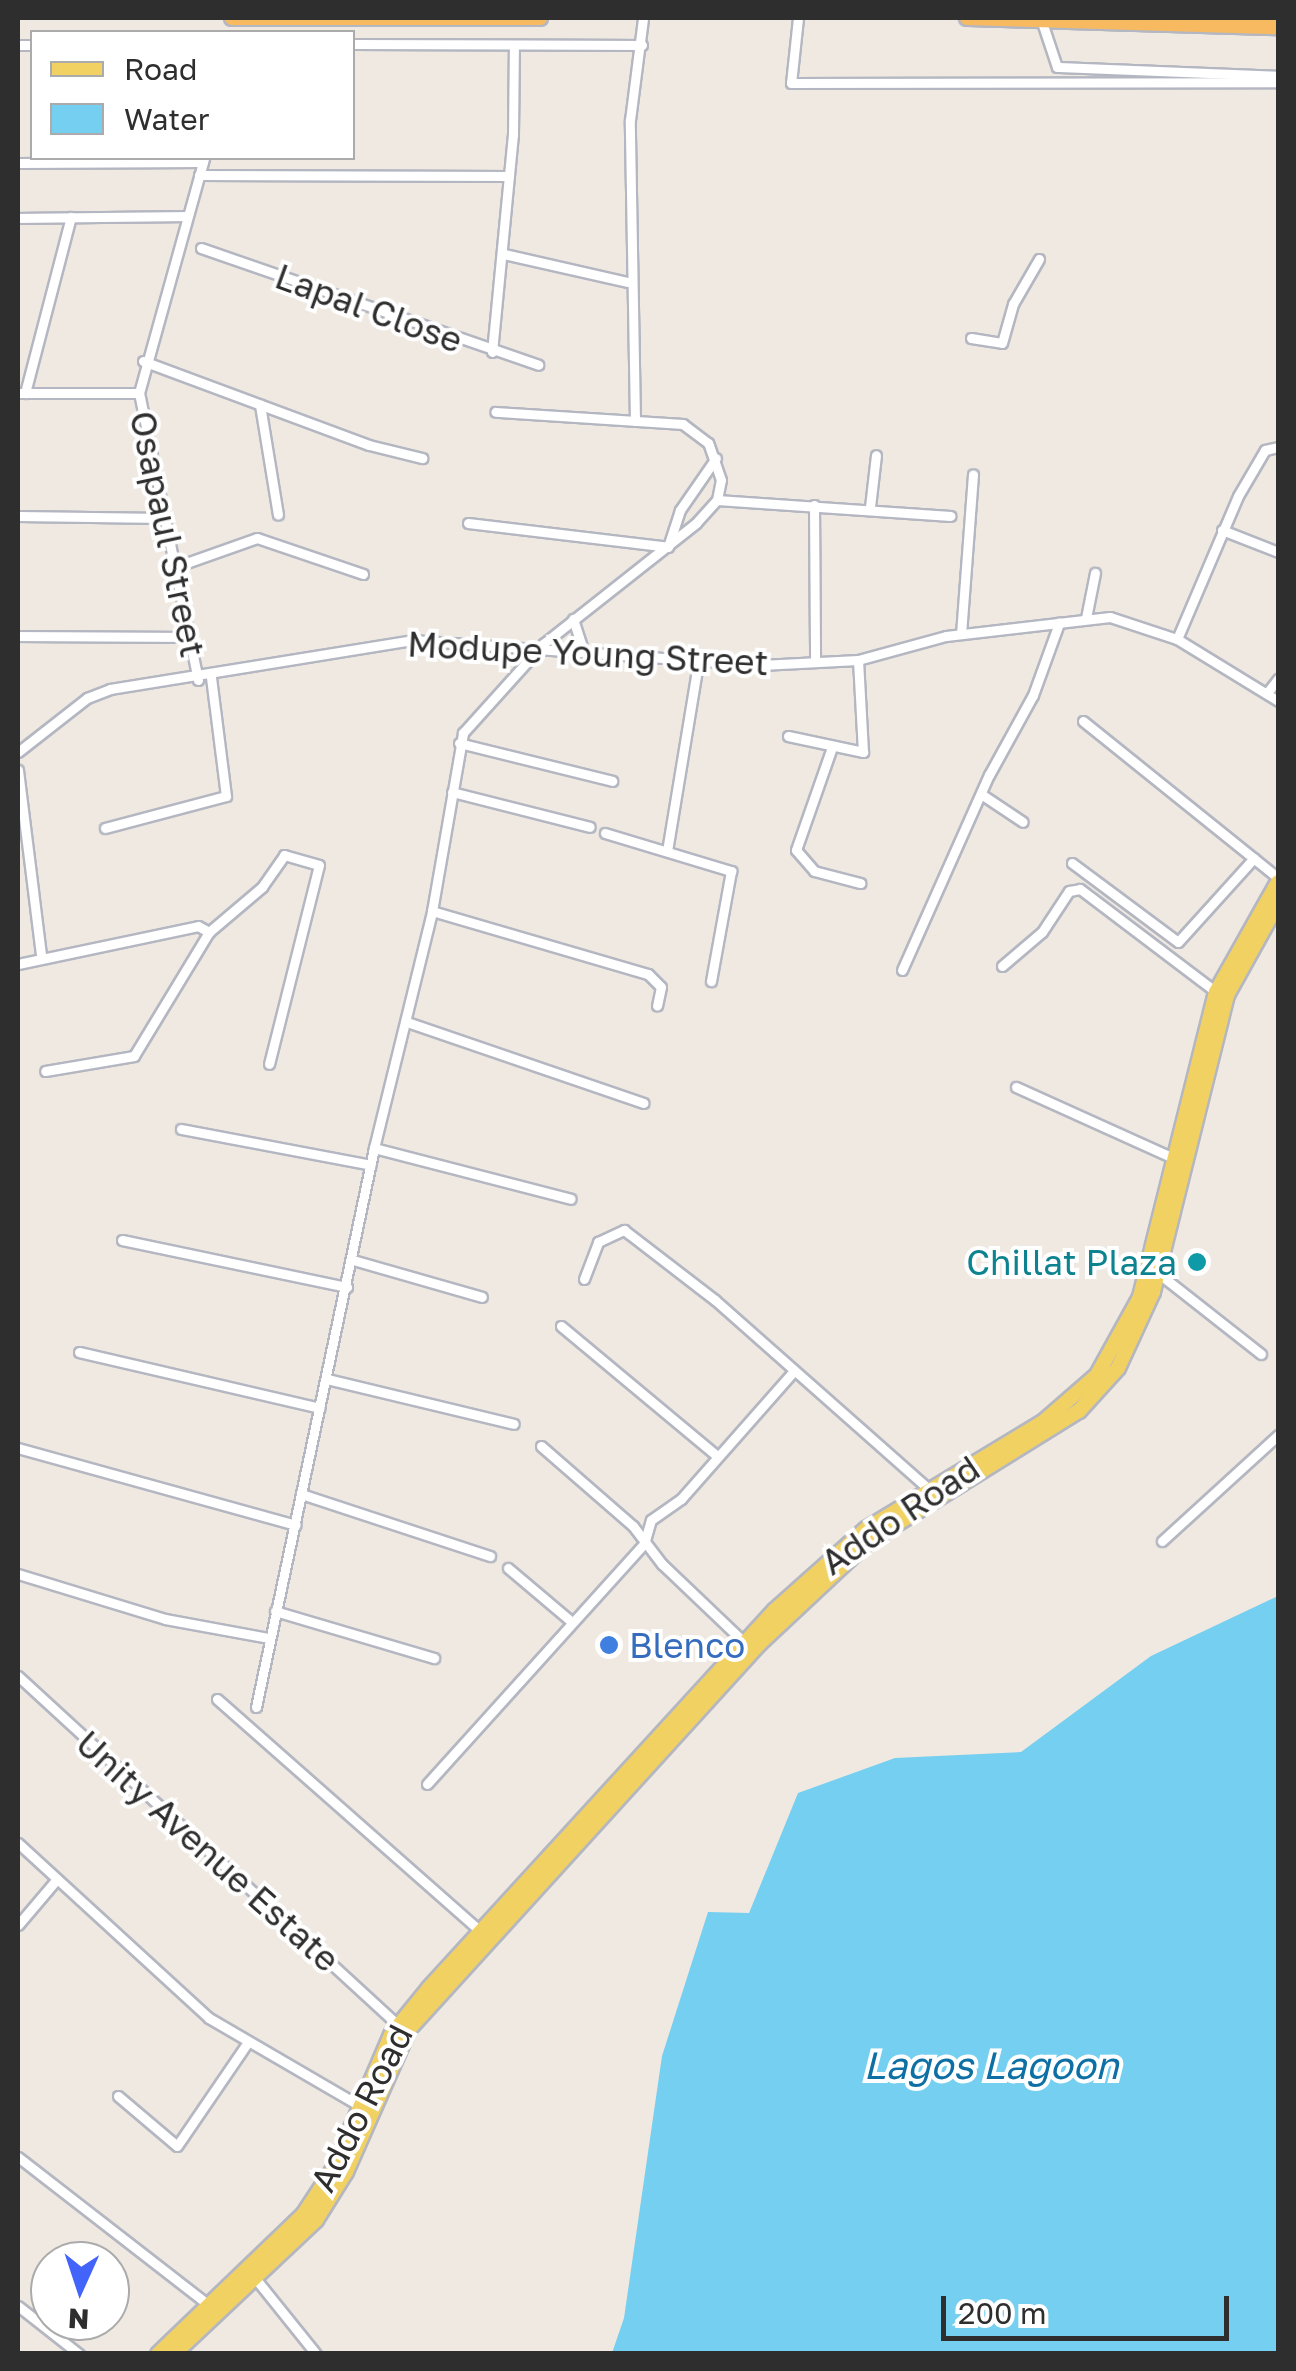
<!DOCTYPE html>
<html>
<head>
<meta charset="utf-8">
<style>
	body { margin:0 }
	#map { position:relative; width:1296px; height:2371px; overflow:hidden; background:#efe9e1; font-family:"Golos Text",sans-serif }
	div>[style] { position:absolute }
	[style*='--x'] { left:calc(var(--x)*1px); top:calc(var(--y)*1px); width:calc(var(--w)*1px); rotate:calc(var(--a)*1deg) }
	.water>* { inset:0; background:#75cff0 }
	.roads { filter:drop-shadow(2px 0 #b4b7c1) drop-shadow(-2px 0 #b4b7c1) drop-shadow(0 2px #b4b7c1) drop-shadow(0 -2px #b4b7c1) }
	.minor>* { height:9px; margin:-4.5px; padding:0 4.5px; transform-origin:4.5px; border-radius:4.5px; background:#fff }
	.primary>* { height:14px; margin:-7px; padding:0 7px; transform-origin:7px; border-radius:7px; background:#f2d163 }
	.trunk>* { height:14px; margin:-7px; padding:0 7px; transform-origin:7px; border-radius:7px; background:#f8ba60 }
	.dots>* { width:28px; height:28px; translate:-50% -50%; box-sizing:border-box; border:5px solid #fff; border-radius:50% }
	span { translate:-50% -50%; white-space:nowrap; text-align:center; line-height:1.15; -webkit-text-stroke:8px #fff; paint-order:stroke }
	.street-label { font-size:35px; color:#2e2e2e }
	.culture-label { font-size:35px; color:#0d838f }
	.right { translate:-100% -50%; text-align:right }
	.shop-label { font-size:35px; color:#366cbe }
	.left { translate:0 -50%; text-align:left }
	.water-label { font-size:38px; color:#0d6fa3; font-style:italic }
	.frame { position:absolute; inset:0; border:20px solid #2e2e2e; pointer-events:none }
	.legend { position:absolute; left:30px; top:30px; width:325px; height:130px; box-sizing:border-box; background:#fff; border:2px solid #ababab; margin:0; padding:12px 18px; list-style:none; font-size:30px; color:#2e2e2e }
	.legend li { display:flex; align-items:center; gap:20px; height:50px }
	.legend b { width:50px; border:2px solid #ababab }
	.north { position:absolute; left:30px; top:2241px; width:100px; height:100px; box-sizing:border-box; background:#fff; border:2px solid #ababab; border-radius:50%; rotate:183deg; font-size:28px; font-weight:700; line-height:40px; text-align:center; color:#2e2e2e }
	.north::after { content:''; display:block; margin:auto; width:35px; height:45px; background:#4264fb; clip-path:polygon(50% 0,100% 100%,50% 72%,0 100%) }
	.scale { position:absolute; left:941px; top:2296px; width:288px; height:45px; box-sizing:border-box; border:5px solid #2e2e2e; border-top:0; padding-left:12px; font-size:30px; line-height:35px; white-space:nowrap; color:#2e2e2e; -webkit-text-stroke:8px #fff; paint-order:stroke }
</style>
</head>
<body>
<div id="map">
	<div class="water">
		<i style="clip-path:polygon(1278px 1596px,1278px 2353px,612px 2353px,624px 2318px,662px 2056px,708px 1912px,749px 1913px,798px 1793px,895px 1758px,1021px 1752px,1151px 1656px)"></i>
	</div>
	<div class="roads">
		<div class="minor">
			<i style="--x:798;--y:18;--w:65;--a:96.1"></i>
			<i style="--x:791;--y:83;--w:487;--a:-0.1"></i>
			<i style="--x:1042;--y:22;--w:47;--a:71.6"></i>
			<i style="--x:1057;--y:67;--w:221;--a:2.3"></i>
			<i style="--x:352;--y:44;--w:290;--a:0.2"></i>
			<i style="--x:18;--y:45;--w:14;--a:0"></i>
			<i style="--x:18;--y:163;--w:185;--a:-0.3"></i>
			<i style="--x:199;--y:175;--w:310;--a:0.2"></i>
			<i style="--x:18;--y:218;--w:169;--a:-0.7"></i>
			<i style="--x:201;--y:248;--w:357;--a:19.1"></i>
			<i style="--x:504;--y:254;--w:126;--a:12.8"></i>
			<i style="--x:971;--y:338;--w:31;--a:9"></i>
			<i style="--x:1002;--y:343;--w:41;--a:-74.2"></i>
			<i style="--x:1013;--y:304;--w:52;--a:-60"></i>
			<i style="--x:492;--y:352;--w:218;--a:-84.5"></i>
			<i style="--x:513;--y:135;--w:90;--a:-89.4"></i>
			<i style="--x:143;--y:361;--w:241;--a:20.4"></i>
			<i style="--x:369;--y:445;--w:55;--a:13.8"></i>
			<i style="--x:18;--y:393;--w:121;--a:0"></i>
			<i style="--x:25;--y:393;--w:182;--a:-75.4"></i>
			<i style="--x:260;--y:405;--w:111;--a:80.7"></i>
			<i style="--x:635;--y:421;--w:301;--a:-91"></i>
			<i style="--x:630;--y:120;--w:103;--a:-82.7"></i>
			<i style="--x:717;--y:500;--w:234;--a:3.9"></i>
			<i style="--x:814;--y:505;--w:157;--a:89.6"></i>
			<i style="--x:870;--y:507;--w:52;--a:-83.4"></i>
			<i style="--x:18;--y:516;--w:146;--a:0.8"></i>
			<i style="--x:468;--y:523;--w:201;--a:6.8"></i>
			<i style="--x:668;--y:547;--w:39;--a:-72"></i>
			<i style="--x:680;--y:510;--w:63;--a:-55.3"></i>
			<i style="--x:1222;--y:530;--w:60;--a:21.4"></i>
			<i style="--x:175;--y:567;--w:87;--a:-19.5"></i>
			<i style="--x:257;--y:538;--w:112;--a:18.8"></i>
			<i style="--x:1086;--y:618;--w:46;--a:-78.7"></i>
			<i style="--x:573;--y:619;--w:33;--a:72"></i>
			<i style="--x:961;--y:634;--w:160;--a:-85.7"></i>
			<i style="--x:18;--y:636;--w:171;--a:0.3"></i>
			<i style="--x:1177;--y:639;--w:155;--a:-66.9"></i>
			<i style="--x:1238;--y:496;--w:53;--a:-59.6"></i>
			<i style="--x:1265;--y:450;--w:13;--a:-13"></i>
			<i style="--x:198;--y:680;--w:293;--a:-101.6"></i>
			<i style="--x:139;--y:393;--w:244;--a:-74.5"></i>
			<i style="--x:1267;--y:693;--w:18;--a:-52"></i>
			<i style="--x:1083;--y:721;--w:250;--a:38.8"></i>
			<i style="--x:788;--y:736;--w:77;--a:12"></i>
			<i style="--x:863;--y:752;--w:92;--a:-93.1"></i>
			<i style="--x:459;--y:743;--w:158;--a:13.9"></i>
			<i style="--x:831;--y:750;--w:106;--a:109.3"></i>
			<i style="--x:796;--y:850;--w:28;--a:49"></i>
			<i style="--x:814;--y:871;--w:48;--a:14.6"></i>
			<i style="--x:18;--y:752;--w:88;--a:-38"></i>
			<i style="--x:87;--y:698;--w:25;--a:-21"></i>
			<i style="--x:110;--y:689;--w:306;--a:-9.2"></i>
			<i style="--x:412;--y:640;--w:350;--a:4.1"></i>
			<i style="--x:761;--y:665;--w:97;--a:-3"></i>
			<i style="--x:858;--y:660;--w:91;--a:-15.3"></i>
			<i style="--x:946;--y:636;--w:165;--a:-6.6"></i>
			<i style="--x:1110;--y:617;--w:71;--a:18.2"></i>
			<i style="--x:1177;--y:639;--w:119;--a:31.5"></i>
			<i style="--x:18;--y:770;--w:186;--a:82.9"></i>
			<i style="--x:452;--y:792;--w:142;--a:14.2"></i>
			<i style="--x:981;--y:794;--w:50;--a:33.7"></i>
			<i style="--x:105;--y:828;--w:125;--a:-14.8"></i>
			<i style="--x:226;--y:796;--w:120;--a:-97.2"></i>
			<i style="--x:605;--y:833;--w:132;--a:16.8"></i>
			<i style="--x:731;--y:871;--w:112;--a:100.3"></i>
			<i style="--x:667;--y:851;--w:190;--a:-80.6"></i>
			<i style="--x:1072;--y:863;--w:132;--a:36.7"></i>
			<i style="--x:1178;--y:942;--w:113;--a:-47.9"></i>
			<i style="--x:432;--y:911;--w:225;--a:16.3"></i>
			<i style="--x:648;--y:974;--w:18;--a:45"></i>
			<i style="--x:661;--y:987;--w:19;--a:102"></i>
			<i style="--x:209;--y:932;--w:70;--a:-40.3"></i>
			<i style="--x:262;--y:887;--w:39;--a:-55"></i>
			<i style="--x:284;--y:855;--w:36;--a:16"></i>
			<i style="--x:319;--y:865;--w:205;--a:104.1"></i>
			<i style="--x:18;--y:964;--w:184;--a:-11.9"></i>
			<i style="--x:198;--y:926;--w:13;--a:29"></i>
			<i style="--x:209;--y:932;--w:145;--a:121.2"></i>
			<i style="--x:134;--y:1056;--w:90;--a:170.4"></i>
			<i style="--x:1002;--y:966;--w:52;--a:-40.4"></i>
			<i style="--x:1042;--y:932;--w:49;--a:-56.6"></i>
			<i style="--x:1069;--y:891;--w:11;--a:-10"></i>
			<i style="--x:1080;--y:889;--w:171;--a:37.1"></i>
			<i style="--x:902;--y:970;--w:214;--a:-66"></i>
			<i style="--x:989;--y:775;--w:91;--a:-61.2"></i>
			<i style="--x:1033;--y:695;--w:77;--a:-70.1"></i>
			<i style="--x:407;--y:1022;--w:250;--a:18.9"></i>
			<i style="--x:1016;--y:1087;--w:172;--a:24.3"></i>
			<i style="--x:181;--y:1129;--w:193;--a:10.7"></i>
			<i style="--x:374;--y:1148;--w:203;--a:14.5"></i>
			<i style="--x:122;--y:1240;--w:230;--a:11.8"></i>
			<i style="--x:353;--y:1260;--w:134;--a:16"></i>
			<i style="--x:1158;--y:1273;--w:131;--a:38.2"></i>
			<i style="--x:584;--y:1279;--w:40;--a:-69"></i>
			<i style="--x:598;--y:1242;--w:29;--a:-25"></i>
			<i style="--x:624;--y:1230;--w:115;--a:37.6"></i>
			<i style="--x:715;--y:1300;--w:287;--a:41.5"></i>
			<i style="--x:561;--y:1326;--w:202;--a:39.8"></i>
			<i style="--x:79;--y:1352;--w:247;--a:13.1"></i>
			<i style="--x:327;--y:1379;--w:192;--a:13.5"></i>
			<i style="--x:541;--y:1446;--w:122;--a:41"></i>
			<i style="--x:633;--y:1526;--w:48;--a:52.7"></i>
			<i style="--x:662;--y:1564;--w:113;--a:43.6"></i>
			<i style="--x:18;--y:1448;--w:288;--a:15.5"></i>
			<i style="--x:301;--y:1494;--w:199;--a:18.2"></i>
			<i style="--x:1162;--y:1541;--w:157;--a:-42.4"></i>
			<i style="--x:508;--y:1568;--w:84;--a:40.2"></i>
			<i style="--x:18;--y:1574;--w:154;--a:17"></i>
			<i style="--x:165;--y:1619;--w:106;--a:10.4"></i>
			<i style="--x:275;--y:1611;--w:166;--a:16.5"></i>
			<i style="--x:18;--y:1676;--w:517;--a:42.57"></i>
			<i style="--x:217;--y:1699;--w:351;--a:41.4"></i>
			<i style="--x:256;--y:1707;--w:571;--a:-78.08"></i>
			<i style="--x:374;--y:1148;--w:244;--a:-76.2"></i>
			<i style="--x:432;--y:911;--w:181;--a:-80.1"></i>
			<i style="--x:463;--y:733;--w:120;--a:-48"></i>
			<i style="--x:543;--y:644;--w:195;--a:-38.3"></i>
			<i style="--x:696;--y:523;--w:31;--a:-48"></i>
			<i style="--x:717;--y:500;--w:20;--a:-79"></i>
			<i style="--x:721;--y:480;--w:39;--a:-109"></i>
			<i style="--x:708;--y:443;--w:31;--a:-143"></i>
			<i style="--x:683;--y:424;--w:188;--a:-176.3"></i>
			<i style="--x:427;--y:1784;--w:324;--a:-47.9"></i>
			<i style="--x:644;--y:1544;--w:25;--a:-74"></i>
			<i style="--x:651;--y:1520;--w:37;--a:-35"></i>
			<i style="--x:681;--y:1499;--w:169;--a:-48.6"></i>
			<i style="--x:18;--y:1843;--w:259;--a:42.5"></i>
			<i style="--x:209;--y:2018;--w:175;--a:30.2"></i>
			<i style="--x:18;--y:1925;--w:60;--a:-49.7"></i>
			<i style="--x:118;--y:2096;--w:77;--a:40.3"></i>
			<i style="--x:177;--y:2146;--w:122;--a:-55.7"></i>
			<i style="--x:18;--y:2157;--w:243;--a:37.8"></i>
			<i style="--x:255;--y:2278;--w:97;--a:51.2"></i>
			<i style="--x:18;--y:2306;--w:78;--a:38.2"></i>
		</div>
		<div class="primary">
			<i style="--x:158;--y:2354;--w:201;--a:-43.8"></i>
			<i style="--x:303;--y:2215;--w:56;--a:-56.6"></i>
			<i style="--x:334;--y:2168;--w:145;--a:-66.8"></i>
			<i style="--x:391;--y:2035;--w:60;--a:-51"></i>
			<i style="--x:429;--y:1988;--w:512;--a:-47.53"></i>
			<i style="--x:775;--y:1610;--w:122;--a:-41.7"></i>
			<i style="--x:866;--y:1529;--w:207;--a:-31.2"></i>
			<i style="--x:1043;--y:1422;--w:72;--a:-41"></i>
			<i style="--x:1097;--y:1375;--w:89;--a:-61.1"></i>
			<i style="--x:1140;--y:1297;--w:314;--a:-76"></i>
			<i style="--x:1216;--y:992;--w:126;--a:-60.6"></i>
			<i style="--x:174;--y:2354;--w:195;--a:-43.3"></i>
			<i style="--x:316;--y:2220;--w:57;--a:-58"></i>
			<i style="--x:346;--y:2172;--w:156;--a:-66.2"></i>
			<i style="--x:409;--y:2029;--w:522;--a:-47.72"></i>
			<i style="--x:760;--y:1643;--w:149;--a:-43.1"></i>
			<i style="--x:869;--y:1541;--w:247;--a:-31.8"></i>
			<i style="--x:1079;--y:1411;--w:58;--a:-47.8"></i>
			<i style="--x:1118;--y:1368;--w:84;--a:-65.3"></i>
			<i style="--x:1153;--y:1292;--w:306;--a:-76"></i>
			<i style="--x:1227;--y:995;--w:105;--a:-61"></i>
		</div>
		<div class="trunk">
			<i style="--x:232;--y:18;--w:308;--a:0"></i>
			<i style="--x:967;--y:18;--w:311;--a:1.7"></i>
		</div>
	</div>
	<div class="dots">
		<i style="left:1197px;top:1262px;background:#0f9aa8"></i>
		<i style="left:609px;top:1645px;background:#3f7fe0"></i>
	</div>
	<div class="street-label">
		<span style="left:369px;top:308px;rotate:20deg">Lapal Close</span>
		<span style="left:168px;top:534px;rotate:78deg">Osapaul Street</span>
		<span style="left:588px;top:653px;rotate:3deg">Modupe Young Street</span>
		<span style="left:900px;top:1515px;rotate:-34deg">Addo Road</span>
		<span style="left:208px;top:1851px;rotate:42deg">Unity Avenue Estate</span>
		<span style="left:361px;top:2108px;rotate:-63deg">Addo Road</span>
	</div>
	<div class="culture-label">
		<span class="right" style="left:1177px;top:1262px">Chillat Plaza</span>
	</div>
	<div class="shop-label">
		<span class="left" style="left:629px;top:1645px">Blenco</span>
	</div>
	<div class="water-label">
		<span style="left:991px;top:2065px">Lagos Lagoon</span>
	</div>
	<div class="frame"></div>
	<ul class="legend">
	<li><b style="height:12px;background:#f2d163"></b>Road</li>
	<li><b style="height:28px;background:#75cff0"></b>Water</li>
	</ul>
	<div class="north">N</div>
	<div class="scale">200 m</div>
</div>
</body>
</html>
